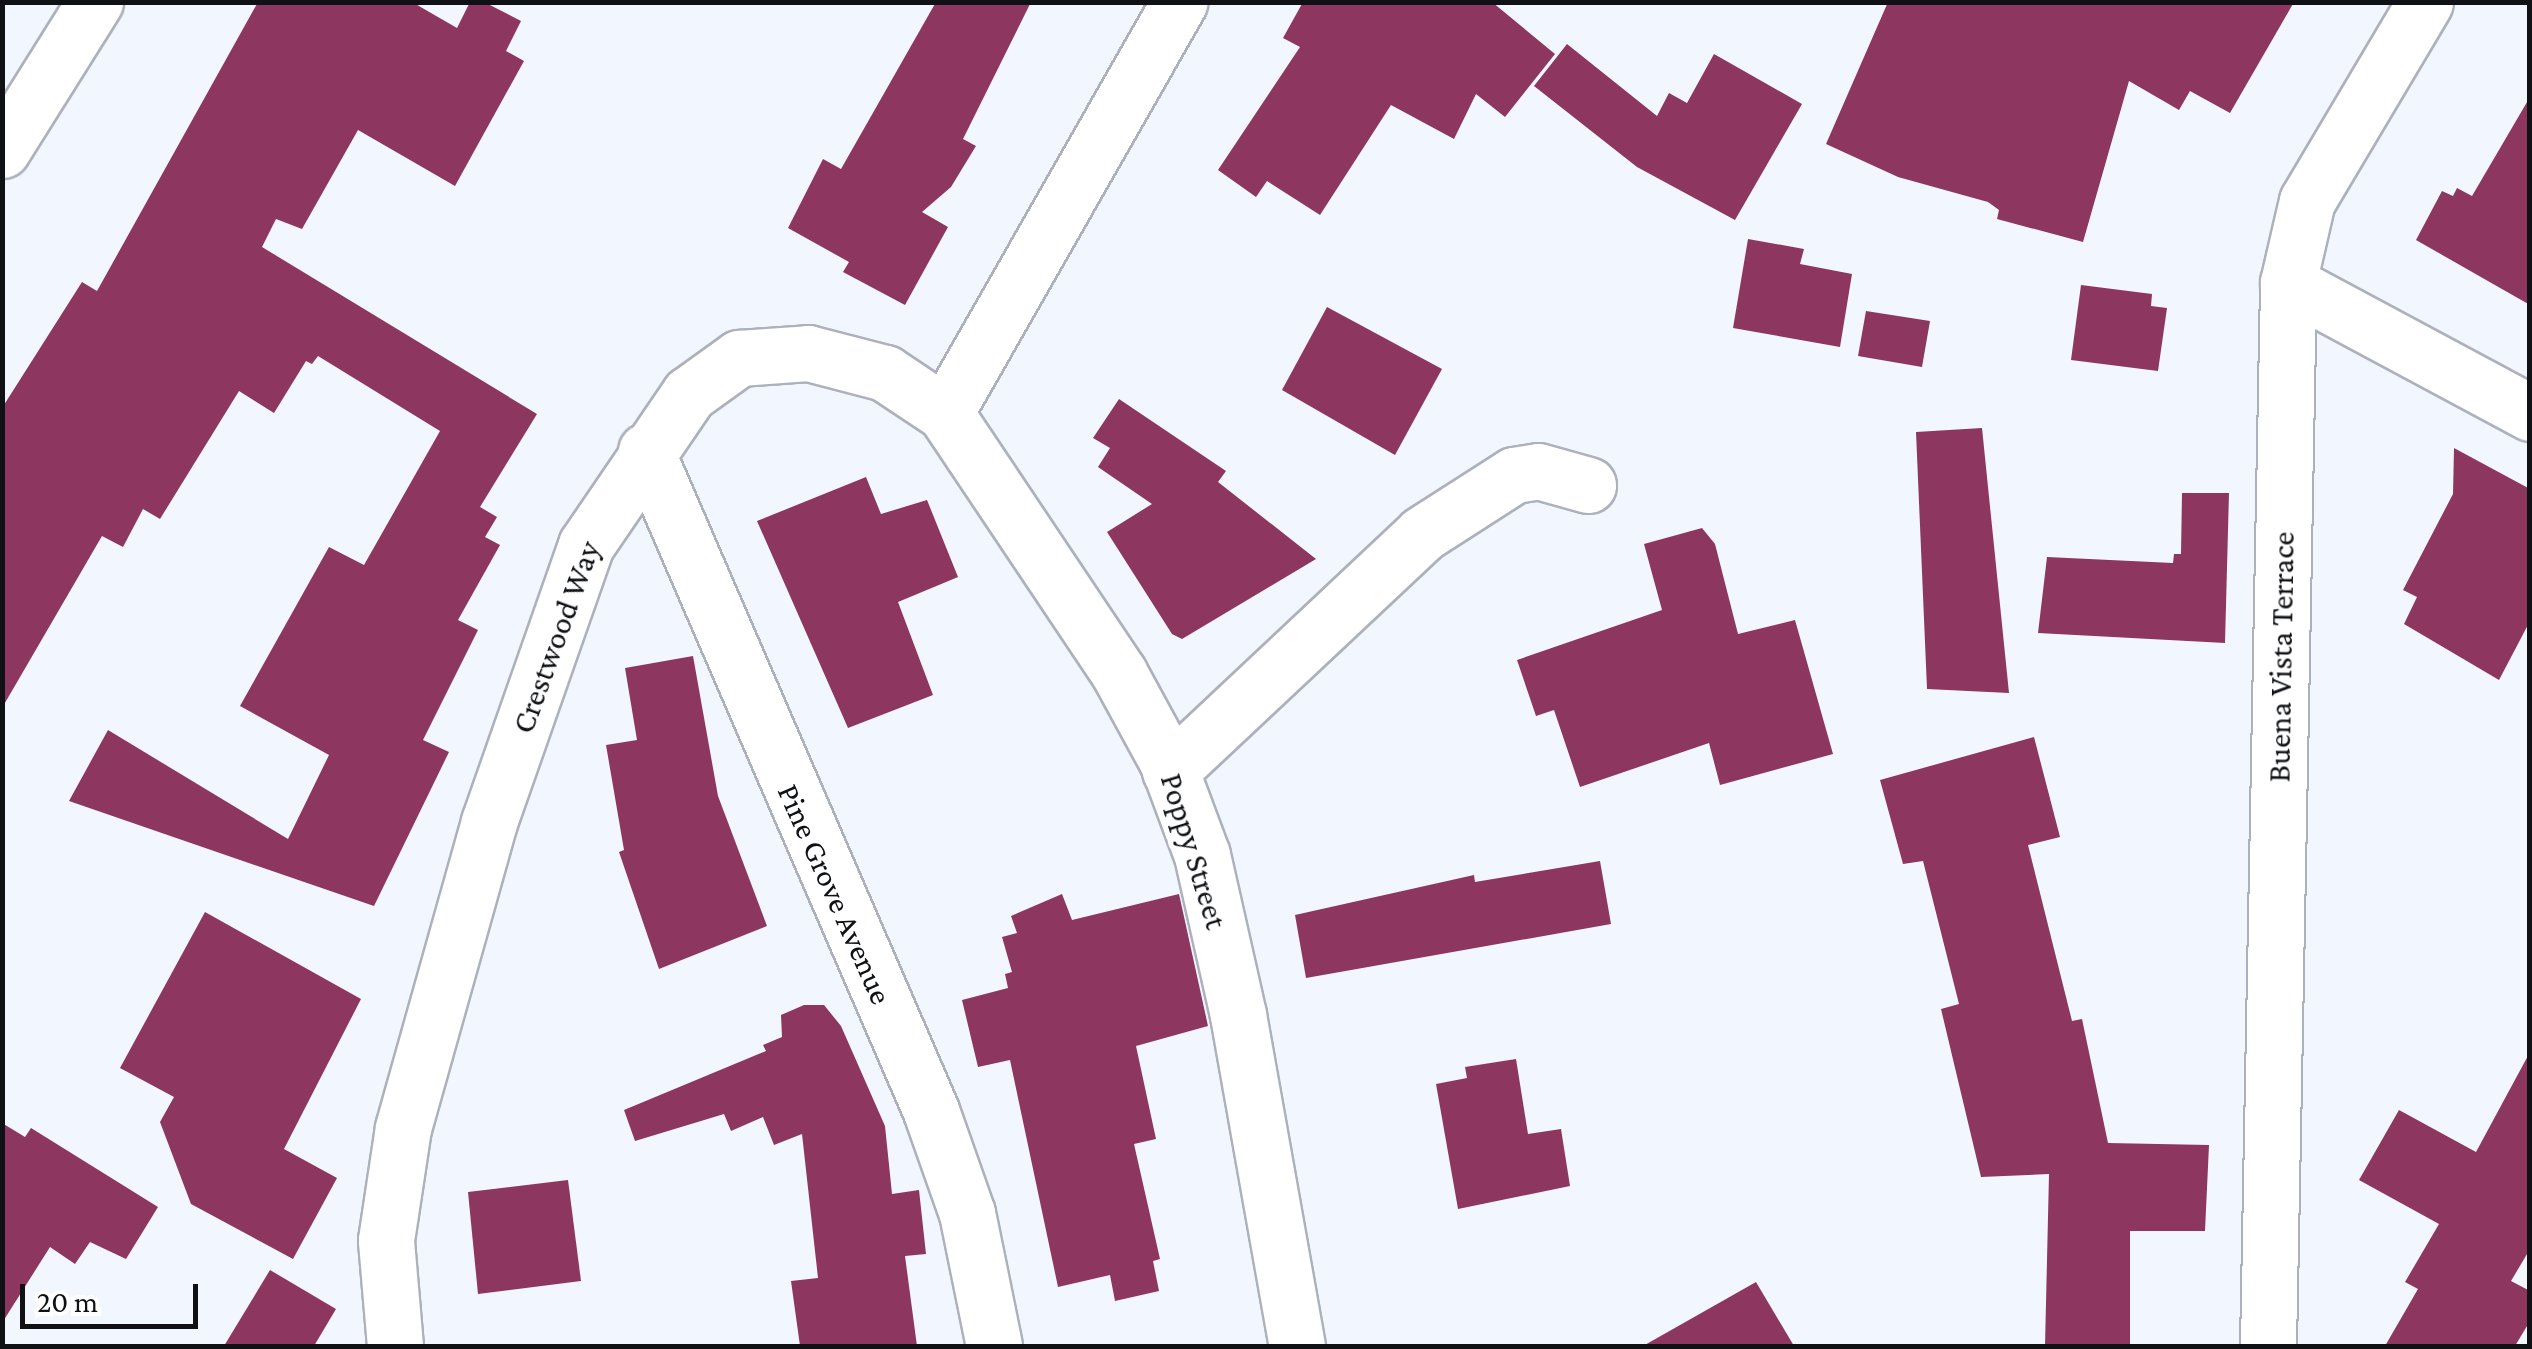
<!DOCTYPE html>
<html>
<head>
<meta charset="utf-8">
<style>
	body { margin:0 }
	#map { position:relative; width:2532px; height:1349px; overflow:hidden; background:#f2f6ff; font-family:"Crimson Pro",serif }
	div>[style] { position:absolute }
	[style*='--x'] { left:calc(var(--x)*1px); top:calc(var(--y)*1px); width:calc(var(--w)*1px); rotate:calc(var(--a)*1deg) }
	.building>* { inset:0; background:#8d3660 }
	.roads { filter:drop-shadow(2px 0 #adb1bc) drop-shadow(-2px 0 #adb1bc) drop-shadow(0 2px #adb1bc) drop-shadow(0 -2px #adb1bc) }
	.minor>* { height:55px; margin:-27.5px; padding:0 27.5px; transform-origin:27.5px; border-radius:27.5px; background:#fff }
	span { translate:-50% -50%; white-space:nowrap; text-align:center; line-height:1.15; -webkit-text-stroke:10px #fff; paint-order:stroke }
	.street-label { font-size:32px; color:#0f1114 }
	.frame { position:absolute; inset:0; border:5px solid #0f1114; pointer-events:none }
	.scale { position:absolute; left:20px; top:1284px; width:178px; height:45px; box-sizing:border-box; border:5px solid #0f1114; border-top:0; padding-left:12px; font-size:30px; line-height:35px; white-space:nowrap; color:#0f1114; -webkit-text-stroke:8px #fff; paint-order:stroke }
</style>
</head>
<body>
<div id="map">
	<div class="building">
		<i style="clip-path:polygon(258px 2px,412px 2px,457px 28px,470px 2px,484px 2px,521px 21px,506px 51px,524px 61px,455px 186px,358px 130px,302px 229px,276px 219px,262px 247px,537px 414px,480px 507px,497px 517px,485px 537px,500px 545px,458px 620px,478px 630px,423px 740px,449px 752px,374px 906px,69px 801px,108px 730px,288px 839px,329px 755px,240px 706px,329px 547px,364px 565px,440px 431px,318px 356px,312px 364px,306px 361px,274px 413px,239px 391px,160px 519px,143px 509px,123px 547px,102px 536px,2px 708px,2px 408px,82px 282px,97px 291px)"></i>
		<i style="clip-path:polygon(936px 2px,1031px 2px,963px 139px,976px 146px,951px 187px,922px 212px,948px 227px,905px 305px,843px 272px,849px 262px,788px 228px,823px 159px,841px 169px)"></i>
		<i style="clip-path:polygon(1303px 2px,1492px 2px,1555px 54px,1505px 117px,1476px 94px,1454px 139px,1391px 105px,1320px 215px,1267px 181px,1256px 197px,1218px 170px,1300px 47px,1283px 38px)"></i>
		<i style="clip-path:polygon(1888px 2px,2294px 2px,2230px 113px,2190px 91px,2179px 110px,2129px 81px,2083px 242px,1997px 219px,1999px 210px,1988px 202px,1898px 177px,1826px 144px)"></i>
		<i style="clip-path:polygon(1567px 44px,1657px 116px,1669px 93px,1687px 103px,1714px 54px,1802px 104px,1735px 220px,1637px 167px,1534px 86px)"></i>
		<i style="clip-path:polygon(2530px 97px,2530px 305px,2416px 240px,2442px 191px,2453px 196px,2457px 188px,2472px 196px)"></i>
		<i style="clip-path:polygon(1748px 239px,1804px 249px,1800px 264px,1852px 274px,1840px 347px,1733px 328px)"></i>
		<i style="clip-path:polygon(2081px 285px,2152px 294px,2151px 306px,2167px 308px,2158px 371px,2071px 360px)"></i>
		<i style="clip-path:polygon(1327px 307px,1442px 369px,1395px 455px,1282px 390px)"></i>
		<i style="clip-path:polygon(1866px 311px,1930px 321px,1922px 367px,1858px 356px)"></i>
		<i style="clip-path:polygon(1119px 399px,1226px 471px,1218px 482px,1316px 559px,1182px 639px,1172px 634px,1107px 532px,1152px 504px,1098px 467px,1110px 448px,1093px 438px)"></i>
		<i style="clip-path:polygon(1982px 428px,2009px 693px,1927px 689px,1916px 432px)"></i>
		<i style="clip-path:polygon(2454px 448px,2530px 489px,2530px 621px,2499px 680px,2404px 624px,2417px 597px,2403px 590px,2453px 494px)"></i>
		<i style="clip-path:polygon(866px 477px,881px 514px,927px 500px,958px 577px,898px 602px,933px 695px,848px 728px,757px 521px)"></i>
		<i style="clip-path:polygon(2182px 493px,2229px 493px,2225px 643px,2038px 633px,2047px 557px,2173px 563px,2174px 554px,2181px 554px)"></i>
		<i style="clip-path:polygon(1702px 528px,1715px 544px,1738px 634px,1795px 620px,1833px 754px,1720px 785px,1709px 743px,1580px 787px,1554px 710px,1536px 716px,1517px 660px,1662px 610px,1644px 544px)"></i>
		<i style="clip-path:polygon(693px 656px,718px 796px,767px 926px,659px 969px,619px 852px,624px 850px,606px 745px,637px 740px,625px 668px)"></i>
		<i style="clip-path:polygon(2034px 737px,2060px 837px,2028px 845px,2072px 1021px,2082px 1019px,2108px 1143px,2209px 1145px,2205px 1231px,2130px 1231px,2130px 1346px,2045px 1346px,2049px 1174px,1981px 1177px,1941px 1009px,1959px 1004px,1923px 861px,1903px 864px,1880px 780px)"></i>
		<i style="clip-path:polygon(1600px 861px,1611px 924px,1306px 978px,1295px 915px,1474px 875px,1475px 882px)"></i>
		<i style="clip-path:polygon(1062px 894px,1072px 920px,1179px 894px,1208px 1026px,1136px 1046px,1156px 1139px,1134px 1144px,1160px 1259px,1153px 1261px,1159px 1291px,1115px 1301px,1110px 1275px,1058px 1287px,1010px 1060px,978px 1067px,962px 1000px,1008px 988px,1005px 974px,1012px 972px,1002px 937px,1017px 933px,1011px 916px)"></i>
		<i style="clip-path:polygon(205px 912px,361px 999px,284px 1149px,337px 1178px,293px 1259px,191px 1204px,160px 1122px,174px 1097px,120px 1068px)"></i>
		<i style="clip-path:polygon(804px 1005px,824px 1005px,841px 1026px,885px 1126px,892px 1194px,919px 1190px,926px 1254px,905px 1256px,917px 1346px,800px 1346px,791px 1281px,818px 1278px,802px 1134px,774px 1145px,763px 1117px,731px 1131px,724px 1114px,635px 1141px,624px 1110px,766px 1051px,763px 1045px,782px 1037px,781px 1015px)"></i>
		<i style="clip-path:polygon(2530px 1052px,2530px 1249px,2511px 1281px,2530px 1291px,2530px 1321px,2515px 1346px,2385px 1346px,2418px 1289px,2405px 1282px,2439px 1224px,2359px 1180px,2399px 1110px,2476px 1152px)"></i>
		<i style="clip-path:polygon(1516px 1059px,1528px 1134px,1561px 1129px,1570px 1186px,1458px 1209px,1436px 1084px,1467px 1078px,1465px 1067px)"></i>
		<i style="clip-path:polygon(2px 1123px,25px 1137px,31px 1128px,158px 1207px,126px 1259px,90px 1242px,75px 1264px,50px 1247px,2px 1323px)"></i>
		<i style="clip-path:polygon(568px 1180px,581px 1281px,478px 1294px,468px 1192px)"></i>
		<i style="clip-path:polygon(270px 1270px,336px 1309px,314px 1346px,224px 1346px)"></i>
		<i style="clip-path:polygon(1756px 1282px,1794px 1346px,1643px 1346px)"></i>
	</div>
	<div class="roads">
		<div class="minor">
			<i style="--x:2;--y:150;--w:175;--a:-57.9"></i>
			<i style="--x:2288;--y:283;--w:275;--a:28.2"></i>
			<i style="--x:945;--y:413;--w:313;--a:56.2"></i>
			<i style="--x:1119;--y:673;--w:100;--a:61.4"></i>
			<i style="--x:1167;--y:761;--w:100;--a:69.6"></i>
			<i style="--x:1202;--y:855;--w:164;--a:77.3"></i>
			<i style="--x:1238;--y:1015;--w:336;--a:79.9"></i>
			<i style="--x:646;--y:451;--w:719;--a:66.64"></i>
			<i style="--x:931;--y:1111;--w:108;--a:70.6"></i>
			<i style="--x:967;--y:1213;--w:136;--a:78.5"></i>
			<i style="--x:1170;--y:771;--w:346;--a:-43.2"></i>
			<i style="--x:1422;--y:534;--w:109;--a:-32.7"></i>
			<i style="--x:1514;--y:475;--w:24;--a:-9"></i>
			<i style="--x:1538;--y:471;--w:52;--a:15.6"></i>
			<i style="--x:395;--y:1346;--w:106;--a:-94.9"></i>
			<i style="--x:386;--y:1240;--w:113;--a:-81.4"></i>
			<i style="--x:403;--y:1128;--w:318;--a:-74.3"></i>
			<i style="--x:489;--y:822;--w:293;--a:-70.7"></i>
			<i style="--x:586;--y:545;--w:183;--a:-55.7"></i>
			<i style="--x:689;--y:394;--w:62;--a:-35.8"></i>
			<i style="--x:739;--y:358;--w:69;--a:-4.1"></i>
			<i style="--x:808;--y:353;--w:80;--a:14.6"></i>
			<i style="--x:885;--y:373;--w:72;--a:33.7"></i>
			<i style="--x:945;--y:413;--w:473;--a:-60.3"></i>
			<i style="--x:2268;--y:1346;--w:1063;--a:-88.92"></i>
			<i style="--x:2288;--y:283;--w:84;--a:-77"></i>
			<i style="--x:2307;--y:201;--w:231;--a:-59.3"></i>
		</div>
	</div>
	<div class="street-label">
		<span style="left:556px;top:637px;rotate:-70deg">Crestwood Way</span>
		<span style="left:2281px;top:657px;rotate:-89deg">Buena Vista Terrace</span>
		<span style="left:1194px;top:851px;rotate:73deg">Poppy Street</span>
		<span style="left:835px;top:894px;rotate:66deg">Pine Grove Avenue</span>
	</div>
	<div class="frame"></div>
	<div class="scale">20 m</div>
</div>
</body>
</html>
